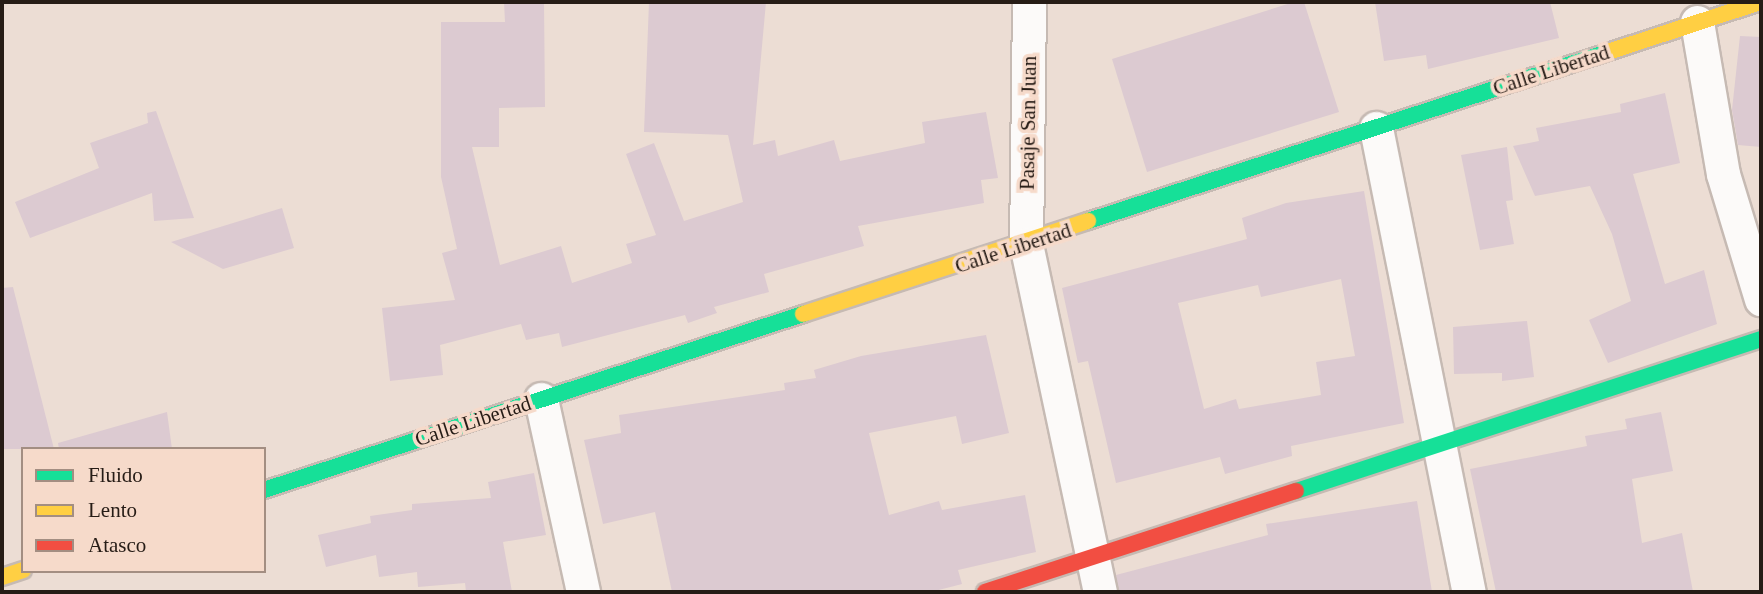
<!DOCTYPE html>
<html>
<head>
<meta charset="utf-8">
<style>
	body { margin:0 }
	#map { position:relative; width:1763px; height:594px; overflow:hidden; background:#ecddd4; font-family:Georgia,serif }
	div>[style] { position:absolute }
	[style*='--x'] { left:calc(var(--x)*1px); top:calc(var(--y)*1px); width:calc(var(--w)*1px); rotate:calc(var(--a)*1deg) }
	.building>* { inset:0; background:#dccad1 }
	.roads { filter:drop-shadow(2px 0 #c6bab3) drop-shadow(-2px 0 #c6bab3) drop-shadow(0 2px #c6bab3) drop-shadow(0 -2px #c6bab3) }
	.street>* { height:33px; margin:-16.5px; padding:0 16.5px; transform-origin:16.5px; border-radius:16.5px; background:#fcfaf9 }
	.fast>* { height:16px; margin:-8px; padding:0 8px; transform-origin:8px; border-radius:8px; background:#16e098 }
	.slow>* { height:16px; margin:-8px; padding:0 8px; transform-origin:8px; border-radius:8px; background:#ffcf43 }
	.jam>* { height:16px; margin:-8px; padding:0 8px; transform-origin:8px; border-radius:8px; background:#f24e42 }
	span { translate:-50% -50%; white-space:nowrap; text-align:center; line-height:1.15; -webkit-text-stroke:7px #f6daca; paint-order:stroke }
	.street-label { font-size:21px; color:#261c16 }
	.frame { position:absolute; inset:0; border:4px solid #261c16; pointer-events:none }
	.legend { position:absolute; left:21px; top:447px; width:245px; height:126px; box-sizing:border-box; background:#f6daca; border:2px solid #a38e82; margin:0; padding:9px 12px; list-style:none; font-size:21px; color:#261c16 }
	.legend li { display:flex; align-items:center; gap:14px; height:35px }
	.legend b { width:35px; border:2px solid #a38e82 }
</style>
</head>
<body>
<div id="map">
	<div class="building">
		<i style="clip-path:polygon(504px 2px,544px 2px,545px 107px,499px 108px,499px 147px,472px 147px,500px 265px,561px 246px,572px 283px,632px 263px,626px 244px,656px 235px,626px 154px,654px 143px,684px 221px,743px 202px,728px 135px,644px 132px,649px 2px,766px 2px,753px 145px,775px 140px,778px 156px,834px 140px,840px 161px,925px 143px,922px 122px,986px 112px,998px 178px,981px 180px,984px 203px,858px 226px,864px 246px,764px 274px,769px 292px,714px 307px,717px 313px,688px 323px,685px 315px,562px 347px,559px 333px,526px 340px,521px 324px,440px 345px,443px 375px,390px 381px,382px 308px,455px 300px,442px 253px,457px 249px,441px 177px,441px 22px,505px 22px)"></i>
		<i style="clip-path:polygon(1294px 2px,1304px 2px,1339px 112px,1147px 172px,1112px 59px)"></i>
		<i style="clip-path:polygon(1375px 2px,1550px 2px,1559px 38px,1428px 69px,1426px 55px,1384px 61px)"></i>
		<i style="clip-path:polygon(1740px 36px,1761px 37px,1761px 147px,1738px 145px,1732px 110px)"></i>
		<i style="clip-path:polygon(1665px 93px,1680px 163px,1633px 174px,1665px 284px,1704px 270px,1717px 324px,1608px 363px,1589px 320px,1631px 301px,1612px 234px,1590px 186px,1535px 196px,1513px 146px,1539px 141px,1536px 128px,1621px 112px,1620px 104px)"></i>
		<i style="clip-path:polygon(156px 111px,194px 218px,154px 221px,152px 193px,30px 238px,15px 202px,99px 168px,90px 143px,148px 123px,147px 113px)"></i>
		<i style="clip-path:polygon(1507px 147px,1513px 200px,1506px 201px,1514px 244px,1480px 250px,1461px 155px)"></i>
		<i style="clip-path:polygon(evenodd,1364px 191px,1404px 423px,1291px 446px,1292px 456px,1225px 474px,1220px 457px,1116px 483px,1088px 361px,1078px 363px,1062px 288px,1247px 239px,1242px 218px,1286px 203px,1364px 191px,1341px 279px,1355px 356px,1316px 362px,1321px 395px,1239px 409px,1236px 399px,1204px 409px,1178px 303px,1258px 285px,1261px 297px,1341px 279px)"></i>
		<i style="clip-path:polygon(282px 208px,294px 248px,223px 269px,171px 242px)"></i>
		<i style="clip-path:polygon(13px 287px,54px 449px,2px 449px,2px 288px)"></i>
		<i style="clip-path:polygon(1527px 321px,1534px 377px,1502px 381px,1502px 373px,1454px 374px,1453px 327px)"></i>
		<i style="clip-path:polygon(986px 335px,1009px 433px,962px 444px,956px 416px,869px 433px,889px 515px,939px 501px,942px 510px,1025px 495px,1036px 552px,958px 570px,962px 584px,931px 592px,672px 592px,655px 512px,603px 524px,584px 440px,621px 433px,619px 415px,785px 390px,784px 383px,816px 378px,814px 370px,861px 356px)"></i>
		<i style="clip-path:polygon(167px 412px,172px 449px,59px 449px,58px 443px)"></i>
		<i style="clip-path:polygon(1661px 412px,1673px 471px,1632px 479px,1642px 543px,1682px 533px,1693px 592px,1496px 592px,1470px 469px,1587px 446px,1585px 436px,1627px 429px,1625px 419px)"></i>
		<i style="clip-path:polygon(534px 473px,546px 535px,503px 542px,512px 592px,466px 592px,465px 583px,418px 587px,417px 572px,379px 577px,376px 555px,326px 567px,318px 535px,371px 523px,370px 516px,412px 510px,412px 504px,491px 498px,488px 482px)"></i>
		<i style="clip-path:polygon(1417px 501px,1432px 592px,1119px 592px,1116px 575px,1268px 535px,1266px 524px)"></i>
	</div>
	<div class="roads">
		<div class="street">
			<i style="--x:1029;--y:2;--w:242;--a:90.7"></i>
			<i style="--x:1026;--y:244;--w:356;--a:78"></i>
			<i style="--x:1697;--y:22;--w:154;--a:80.3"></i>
			<i style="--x:1723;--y:174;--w:131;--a:73.1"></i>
			<i style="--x:1376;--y:128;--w:473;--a:78.7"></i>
			<i style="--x:541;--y:399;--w:198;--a:77.7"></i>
		</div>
		<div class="fast">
			<i style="--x:1088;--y:221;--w:547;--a:-18"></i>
			<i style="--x:264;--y:490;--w:567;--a:-18.08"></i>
			<i style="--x:1296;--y:491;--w:489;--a:-18.1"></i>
		</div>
		<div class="slow">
			<i style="--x:1608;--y:52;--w:160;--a:-18.2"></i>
			<i style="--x:803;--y:314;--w:300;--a:-18.1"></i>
			<i style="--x:2;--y:577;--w:22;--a:-18"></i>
		</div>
		<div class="jam">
			<i style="--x:985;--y:592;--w:327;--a:-18"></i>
		</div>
	</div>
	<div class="street-label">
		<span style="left:1551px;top:70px;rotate:-18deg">Calle Libertad</span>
		<span style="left:1028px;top:123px;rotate:-89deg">Pasaje San Juan</span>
		<span style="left:1013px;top:248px;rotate:-18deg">Calle Libertad</span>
		<span style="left:473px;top:421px;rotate:-18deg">Calle Libertad</span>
	</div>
	<div class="frame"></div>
	<ul class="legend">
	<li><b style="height:9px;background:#16e098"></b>Fluido</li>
	<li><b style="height:9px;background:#ffcf43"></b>Lento</li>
	<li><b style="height:9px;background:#f24e42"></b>Atasco</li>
	</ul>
</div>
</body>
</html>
